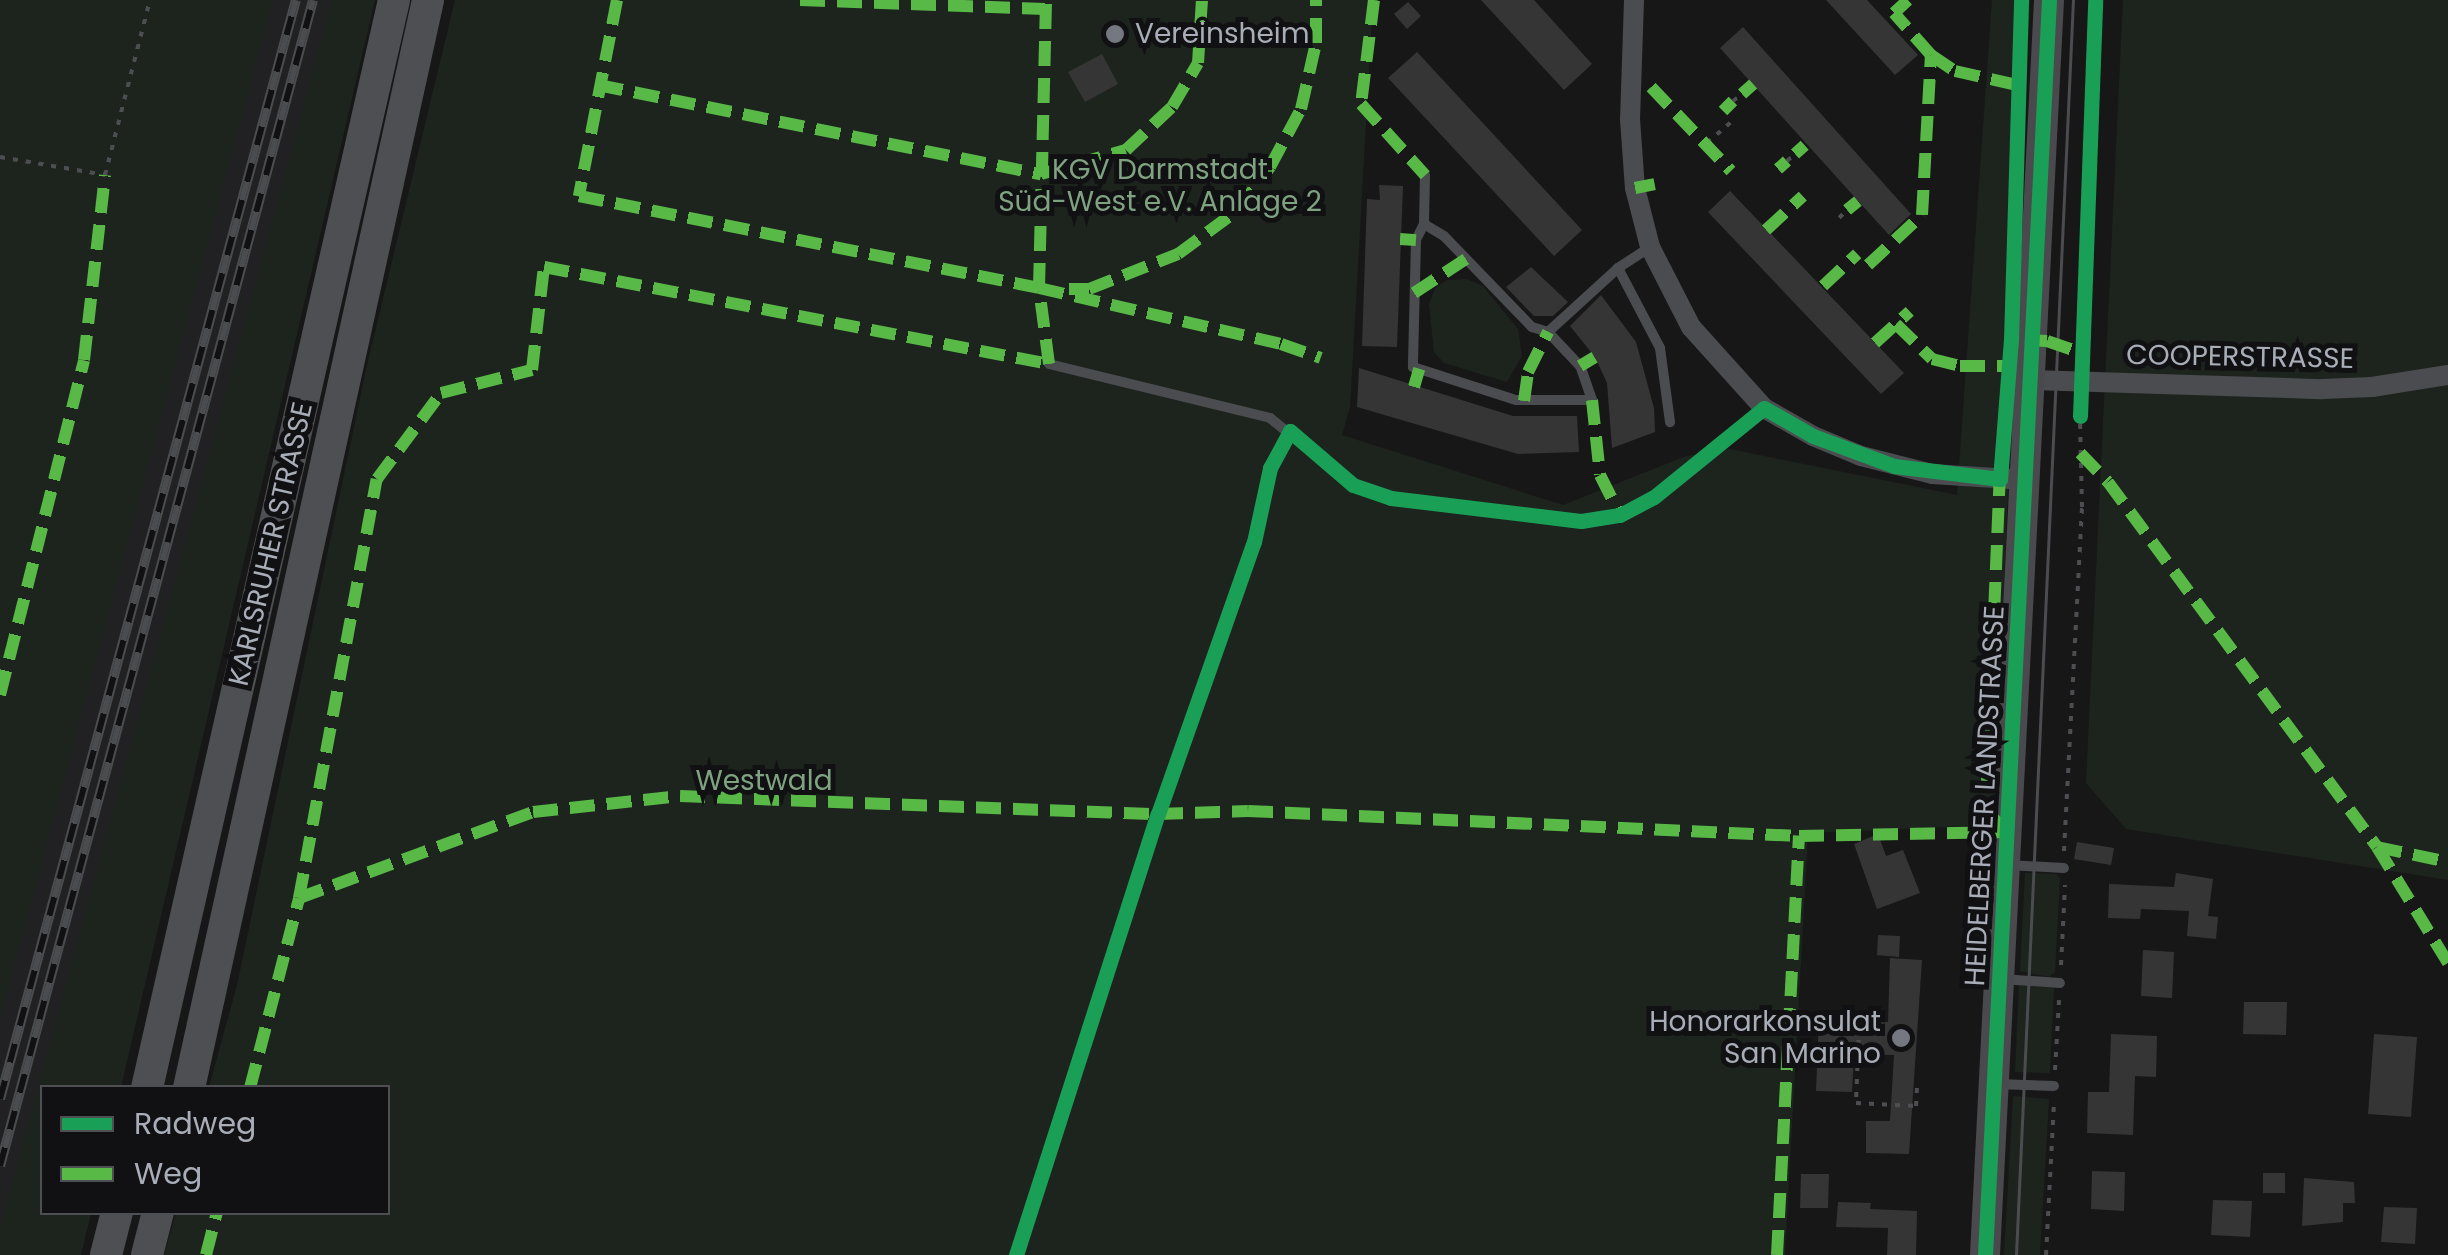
<!DOCTYPE html>
<html>
<head>
<meta charset="utf-8">
<style>
	body { margin:0 }
	#map { position:relative; width:2448px; height:1255px; overflow:hidden; background:#171717; font-family:Poppins,sans-serif }
	div>[style] { position:absolute }
	[style*='--x'] { left:calc(var(--x)*1px); top:calc(var(--y)*1px); width:calc(var(--w)*1px); rotate:calc(var(--a)*1deg) }
	.built>* { inset:0; background:#212123 }
	.green>* { inset:0; background:#1d241e }
	.building>* { inset:0; background:#353536 }
	.path>* { height:4px; margin-top:-2px; transform-origin:0; background:repeating-linear-gradient(90deg,#4d4e52 0 5px,transparent 0 13px) }
	.lane>* { height:10px; margin:-5px; padding:0 5px; transform-origin:5px; border-radius:5px; background:#4b4c50 }
	.street>* { height:20px; margin:-10px; padding:0 10px; transform-origin:10px; border-radius:10px; background:#4b4c50 }
	.secondary>* { height:30px; margin:-15px; padding:0 15px; transform-origin:15px; border-radius:15px; background:#4a4a4e }
	.primary>* { height:32px; margin:-16px; padding:0 16px; transform-origin:16px; border-radius:16px; background:#4d4f52 }
	.tram>* { height:2.5px; margin:-1.25px; padding:0 1.25px; transform-origin:1.25px; border-radius:1.25px; background:#4b4c4f }
	.rail>* { height:10px; margin-top:-5px; transform-origin:0; background:repeating-linear-gradient(90deg,#111113 0 19px,#4b4c4f 0 38px); box-sizing:border-box; border-block:2px solid #4b4c4f }
	.quiet>* { height:12px; margin-top:-6px; transform-origin:0; background:repeating-linear-gradient(90deg,#58b947 0 25px,transparent 0 37px) }
	.cycleway>* { height:15px; margin:-7.5px; padding:0 7.5px; transform-origin:7.5px; border-radius:7.5px; background:#1a9f57 }
	.dots>* { width:28px; height:28px; translate:-50% -50%; box-sizing:border-box; border:5px solid #111113; border-radius:50% }
	span { translate:-50% -50%; white-space:nowrap; text-align:center; line-height:1.15; -webkit-text-stroke:10px #111113; paint-order:stroke }
	.poi-label { font-size:28px; color:#a8adb8 }
	.left { translate:0 -50%; text-align:left }
	.right { translate:-100% -50%; text-align:right }
	.park-label { font-size:28px; color:#7fa381 }
	.street-label { font-size:28px; color:#a8adb8 }
	.legend { position:absolute; left:40px; top:1085px; width:350px; height:130px; box-sizing:border-box; background:#111113; border:2px solid #4d4f55; margin:0; padding:12px 18px; list-style:none; font-size:30px; color:#a8adb8 }
	.legend li { display:flex; align-items:center; gap:20px; height:50px }
	.legend b { width:50px; border:2px solid #4d4f55 }
</style>
</head>
<body>
<div id="map">
	<div class="built">
		<i style="clip-path:polygon(176px 0,353px 0,42px 1088px,42px 1212px,0 1255px,0 719px)"></i>
	</div>
	<div class="green">
		<i style="clip-path:polygon(0 0,273px 0,0 1019px)"></i>
		<i style="clip-path:polygon(332px 0,375px 0,121px 1087px,42px 1088px,42px 1212px,91px 1213px,81px 1255px,0 1255px,0 1228px)"></i>
		<i style="clip-path:polygon(455px 0,1373px 0,1350px 407px,1342px 435px,1563px 505px,1686px 456px,1730px 449px,1957px 495px,1992px 0,2030px 0,1993px 825px,1808px 833px,1785px 1255px,164px 1255px,176px 1213px,388px 1212px,388px 1088px,209px 1087px,237px 985px,367px 365px)"></i>
		<i style="clip-path:polygon(2123px 0,2448px 0,2448px 880px,2126px 829px,2086px 783px)"></i>
		<i style="clip-path:polygon(1466px 279px,1483px 286px,1518px 329px,1522px 356px,1507px 382px,1444px 363px,1434px 352px,1429px 304px,1435px 288px,1447px 280px)"></i>
		<i style="clip-path:polygon(2025px 873px,2056px 874px,2060px 878px,2055px 972px,2049px 977px,2020px 971px)"></i>
		<i style="clip-path:polygon(2019px 985px,2054px 988px,2050px 1073px,2015px 1072px)"></i>
		<i style="clip-path:polygon(2013px 1096px,2049px 1099px,2040px 1255px,2004px 1255px)"></i>
	</div>
	<div class="building">
		<i style="clip-path:polygon(1481px 0,1534px 0,1592px 64px,1564px 90px)"></i>
		<i style="clip-path:polygon(1826px 0,1867px 0,1918px 55px,1895px 75px)"></i>
		<i style="clip-path:polygon(1408px 2px,1421px 16px,1407px 29px,1394px 14px)"></i>
		<i style="clip-path:polygon(1743px 27px,1911px 214px,1889px 235px,1720px 48px)"></i>
		<i style="clip-path:polygon(1417px 52px,1582px 230px,1554px 256px,1388px 78px)"></i>
		<i style="clip-path:polygon(1102px 54px,1118px 84px,1085px 102px,1068px 72px)"></i>
		<i style="clip-path:polygon(1379px 185px,1403px 186px,1397px 347px,1362px 346px,1367px 199px,1380px 200px)"></i>
		<i style="clip-path:polygon(1730px 191px,1904px 373px,1881px 394px,1708px 212px)"></i>
		<i style="clip-path:polygon(1531px 267px,1568px 302px,1553px 316px,1534px 316px,1506px 287px)"></i>
		<i style="clip-path:polygon(1601px 295px,1636px 342px,1654px 408px,1655px 432px,1612px 448px,1607px 383px,1595px 357px,1570px 326px)"></i>
		<i style="clip-path:polygon(1359px 368px,1513px 416px,1577px 416px,1579px 452px,1518px 454px,1357px 407px)"></i>
		<i style="clip-path:polygon(1878px 834px,1886px 856px,1903px 850px,1920px 893px,1877px 909px,1854px 844px)"></i>
		<i style="clip-path:polygon(2077px 842px,2114px 848px,2111px 865px,2074px 859px)"></i>
		<i style="clip-path:polygon(2176px 873px,2213px 879px,2208px 916px,2218px 917px,2216px 939px,2187px 936px,2189px 911px,2141px 909px,2140px 919px,2108px 918px,2109px 884px,2174px 887px)"></i>
		<i style="clip-path:polygon(1878px 935px,1900px 936px,1899px 957px,1877px 955px)"></i>
		<i style="clip-path:polygon(2143px 950px,2174px 952px,2172px 998px,2141px 996px)"></i>
		<i style="clip-path:polygon(1890px 958px,1922px 960px,1909px 1154px,1866px 1153px,1866px 1121px,1890px 1121px,1894px 1055px,1854px 1054px,1852px 1092px,1816px 1091px,1819px 1018px,1888px 1022px)"></i>
		<i style="clip-path:polygon(2244px 1002px,2287px 1002px,2286px 1035px,2243px 1034px)"></i>
		<i style="clip-path:polygon(2111px 1034px,2157px 1036px,2156px 1077px,2135px 1076px,2133px 1135px,2087px 1133px,2088px 1092px,2109px 1092px)"></i>
		<i style="clip-path:polygon(2374px 1034px,2417px 1037px,2411px 1117px,2368px 1114px)"></i>
		<i style="clip-path:polygon(2092px 1171px,2125px 1172px,2124px 1211px,2091px 1209px)"></i>
		<i style="clip-path:polygon(2263px 1173px,2285px 1173px,2285px 1193px,2263px 1193px)"></i>
		<i style="clip-path:polygon(1801px 1174px,1829px 1174px,1828px 1208px,1800px 1208px)"></i>
		<i style="clip-path:polygon(2304px 1178px,2354px 1182px,2355px 1203px,2343px 1203px,2343px 1222px,2302px 1226px)"></i>
		<i style="clip-path:polygon(2213px 1200px,2252px 1201px,2250px 1237px,2211px 1235px)"></i>
		<i style="clip-path:polygon(1838px 1202px,1871px 1203px,1870px 1209px,1917px 1211px,1916px 1255px,1887px 1255px,1888px 1228px,1836px 1227px)"></i>
		<i style="clip-path:polygon(2384px 1207px,2417px 1208px,2415px 1244px,2381px 1242px)"></i>
	</div>
	<div class="path">
		<i style="--x:1733;--y:101;--w:11;--a:-38"></i>
		<i style="--x:1707;--y:143;--w:35;--a:-41"></i>
		<i style="--x:0;--y:157;--w:107;--a:9.7"></i>
		<i style="--x:105;--y:175;--w:181;--a:-75.6"></i>
		<i style="--x:1787;--y:161;--w:11;--a:-41"></i>
		<i style="--x:1839;--y:218;--w:11;--a:-45"></i>
		<i style="--x:2064;--y:851;--w:344;--a:-87"></i>
		<i style="--x:2082;--y:507;--w:91;--a:-91.3"></i>
		<i style="--x:2061;--y:965;--w:80;--a:-87.1"></i>
		<i style="--x:1859;--y:1027;--w:76;--a:92.3"></i>
		<i style="--x:1856;--y:1103;--w:60;--a:2.9"></i>
		<i style="--x:1916;--y:1106;--w:20;--a:-87"></i>
		<i style="--x:2055;--y:1070;--w:70;--a:-86.7"></i>
		<i style="--x:2046;--y:1255;--w:155;--a:-87"></i>
	</div>
	<div class="lane">
		<i style="--x:1425;--y:175;--w:49;--a:91.2"></i>
		<i style="--x:1424;--y:224;--w:18;--a:117"></i>
		<i style="--x:1416;--y:240;--w:127;--a:91.4"></i>
		<i style="--x:1413;--y:367;--w:108;--a:17.8"></i>
		<i style="--x:1516;--y:400;--w:76;--a:0"></i>
		<i style="--x:1592;--y:400;--w:36;--a:-109"></i>
		<i style="--x:1580;--y:366;--w:47;--a:-133.3"></i>
		<i style="--x:1548;--y:332;--w:95;--a:-42.4"></i>
		<i style="--x:1618;--y:268;--w:38;--a:-33"></i>
		<i style="--x:1424;--y:224;--w:23;--a:31"></i>
		<i style="--x:1444;--y:236;--w:127;--a:46"></i>
		<i style="--x:1532;--y:327;--w:17;--a:17"></i>
		<i style="--x:1618;--y:268;--w:90;--a:62.3"></i>
		<i style="--x:1660;--y:348;--w:75;--a:82.3"></i>
		<i style="--x:1049;--y:364;--w:228;--a:13.7"></i>
		<i style="--x:1270;--y:418;--w:107;--a:38.9"></i>
		<i style="--x:1353;--y:485;--w:40;--a:18.9"></i>
		<i style="--x:1391;--y:498;--w:191;--a:6.9"></i>
		<i style="--x:1581;--y:521;--w:39;--a:-9"></i>
		<i style="--x:1620;--y:515;--w:38;--a:-28"></i>
		<i style="--x:1654;--y:497;--w:141;--a:-39"></i>
		<i style="--x:2007;--y:865;--w:57;--a:3"></i>
		<i style="--x:2001;--y:979;--w:59;--a:3.9"></i>
		<i style="--x:1995;--y:1084;--w:59;--a:1.9"></i>
	</div>
	<div class="street">
		<i style="--x:1634;--y:0;--w:119;--a:91.9"></i>
		<i style="--x:1630;--y:119;--w:69;--a:85.9"></i>
		<i style="--x:1635;--y:188;--w:61;--a:75.7"></i>
		<i style="--x:1650;--y:247;--w:90;--a:62.9"></i>
		<i style="--x:1691;--y:327;--w:109;--a:48"></i>
		<i style="--x:1764;--y:408;--w:56;--a:29.7"></i>
		<i style="--x:1813;--y:436;--w:52;--a:22.6"></i>
		<i style="--x:1861;--y:456;--w:73;--a:14.2"></i>
		<i style="--x:1932;--y:474;--w:95;--a:3.6"></i>
		<i style="--x:2030;--y:380;--w:292;--a:1.8"></i>
		<i style="--x:2322;--y:389;--w:50;--a:-2.3"></i>
		<i style="--x:2372;--y:387;--w:77;--a:-9"></i>
	</div>
	<div class="secondary">
		<i style="--x:1985;--y:1255;--w:1257;--a:-87.08"></i>
	</div>
	<div class="primary">
		<i style="--x:147;--y:1088;--w:1116;--a:-77.21"></i>
		<i style="--x:189;--y:1088;--w:1114;--a:-77.61"></i>
		<i style="--x:106;--y:1255;--w:44;--a:-75.7"></i>
		<i style="--x:147;--y:1255;--w:44;--a:-75.7"></i>
	</div>
	<div class="tram">
		<i style="--x:2016;--y:1255;--w:1256;--a:-87.4"></i>
	</div>
	<div class="rail">
		<i style="--x:0;--y:1099;--w:1138;--a:-74.93"></i>
		<i style="--x:0;--y:1166;--w:1207;--a:-74.97"></i>
	</div>
	<div class="quiet">
		<i style="--x:617;--y:0;--w:200;--a:101"></i>
		<i style="--x:579;--y:196;--w:469;--a:11.3"></i>
		<i style="--x:1039;--y:288;--w:248;--a:13"></i>
		<i style="--x:1281;--y:344;--w:42;--a:19.3"></i>
		<i style="--x:800;--y:0;--w:245;--a:2.1"></i>
		<i style="--x:1374;--y:0;--w:105;--a:97.1"></i>
		<i style="--x:1361;--y:104;--w:96;--a:48"></i>
		<i style="--x:1931;--y:55;--w:29;--a:34"></i>
		<i style="--x:1955;--y:71;--w:64;--a:12.7"></i>
		<i style="--x:598;--y:85;--w:452;--a:11.4"></i>
		<i style="--x:1041;--y:174;--w:88;--a:-15.8"></i>
		<i style="--x:1126;--y:150;--w:63;--a:-43.1"></i>
		<i style="--x:1172;--y:107;--w:51;--a:-59.4"></i>
		<i style="--x:1198;--y:63;--w:63;--a:-86.4"></i>
		<i style="--x:1651;--y:87;--w:116;--a:46.4"></i>
		<i style="--x:1742;--y:94;--w:15;--a:-42"></i>
		<i style="--x:1723;--y:111;--w:14;--a:-45"></i>
		<i style="--x:1795;--y:154;--w:13;--a:-42"></i>
		<i style="--x:1778;--y:169;--w:12;--a:-42"></i>
		<i style="--x:1635;--y:188;--w:20;--a:-11"></i>
		<i style="--x:1847;--y:210;--w:14;--a:-39"></i>
		<i style="--x:1766;--y:230;--w:50;--a:-42.6"></i>
		<i style="--x:1400;--y:239;--w:16;--a:4"></i>
		<i style="--x:1868;--y:265;--w:74;--a:-42.8"></i>
		<i style="--x:1922;--y:215;--w:160;--a:-86.8"></i>
		<i style="--x:1931;--y:55;--w:56;--a:-131.4"></i>
		<i style="--x:1894;--y:13;--w:19;--a:-43"></i>
		<i style="--x:1823;--y:286;--w:47;--a:-43.3"></i>
		<i style="--x:1069;--y:289;--w:20;--a:0"></i>
		<i style="--x:1089;--y:289;--w:96;--a:-21.5"></i>
		<i style="--x:1178;--y:254;--w:74;--a:-36.3"></i>
		<i style="--x:1238;--y:210;--w:54;--a:-53.3"></i>
		<i style="--x:1270;--y:167;--w:66;--a:-61.9"></i>
		<i style="--x:1301;--y:109;--w:68;--a:-77.2"></i>
		<i style="--x:1316;--y:43;--w:43;--a:-90"></i>
		<i style="--x:1414;--y:293;--w:62;--a:-33.2"></i>
		<i style="--x:1896;--y:324;--w:50;--a:44.2"></i>
		<i style="--x:1932;--y:359;--w:29;--a:14"></i>
		<i style="--x:1960;--y:366;--w:50;--a:0"></i>
		<i style="--x:2026;--y:340;--w:21;--a:3"></i>
		<i style="--x:2047;--y:341;--w:36;--a:19"></i>
		<i style="--x:1875;--y:343;--w:47;--a:-42.4"></i>
		<i style="--x:1580;--y:366;--w:17;--a:-31"></i>
		<i style="--x:1414;--y:387;--w:19;--a:-74"></i>
		<i style="--x:1592;--y:400;--w:75;--a:83.9"></i>
		<i style="--x:1600;--y:475;--w:45;--a:63.4"></i>
		<i style="--x:1524;--y:401;--w:29;--a:-82"></i>
		<i style="--x:1528;--y:372;--w:45;--a:-63.4"></i>
		<i style="--x:2080;--y:453;--w:40;--a:46"></i>
		<i style="--x:2108;--y:482;--w:453;--a:53.6"></i>
		<i style="--x:2377;--y:847;--w:73;--a:11.9"></i>
		<i style="--x:2000;--y:471;--w:340;--a:92.4"></i>
		<i style="--x:1986;--y:811;--w:30;--a:45"></i>
		<i style="--x:0;--y:695;--w:345;--a:-75.9"></i>
		<i style="--x:84;--y:360;--w:186;--a:-83.5"></i>
		<i style="--x:2377;--y:847;--w:136;--a:58.5"></i>
		<i style="--x:299;--y:898;--w:249;--a:-20.2"></i>
		<i style="--x:533;--y:812;--w:148;--a:-6.2"></i>
		<i style="--x:680;--y:796;--w:478;--a:2.2"></i>
		<i style="--x:1158;--y:814;--w:90;--a:-1.9"></i>
		<i style="--x:1248;--y:811;--w:552;--a:2.6"></i>
		<i style="--x:1799;--y:836;--w:208;--a:-1.1"></i>
		<i style="--x:250;--y:1088;--w:196;--a:-75.5"></i>
		<i style="--x:299;--y:898;--w:426;--a:-79.5"></i>
		<i style="--x:377;--y:479;--w:107;--a:-53.3"></i>
		<i style="--x:441;--y:393;--w:94;--a:-14.2"></i>
		<i style="--x:532;--y:370;--w:104;--a:-83.4"></i>
		<i style="--x:544;--y:267;--w:514;--a:10.87"></i>
		<i style="--x:1049;--y:364;--w:77;--a:-97.5"></i>
		<i style="--x:1039;--y:288;--w:288;--a:-88.6"></i>
		<i style="--x:206;--y:1255;--w:44;--a:-75.7"></i>
		<i style="--x:1777;--y:1255;--w:420;--a:-87"></i>
	</div>
	<div class="cycleway">
		<i style="--x:2080;--y:416;--w:416;--a:-87.9"></i>
		<i style="--x:1016;--y:1255;--w:463;--a:-72.2"></i>
		<i style="--x:1158;--y:814;--w:288;--a:-70.6"></i>
		<i style="--x:1254;--y:542;--w:76;--a:-77.8"></i>
		<i style="--x:1270;--y:468;--w:42;--a:-61.6"></i>
		<i style="--x:1290;--y:431;--w:83;--a:40.6"></i>
		<i style="--x:1353;--y:485;--w:40;--a:18.9"></i>
		<i style="--x:1391;--y:498;--w:191;--a:6.9"></i>
		<i style="--x:1581;--y:521;--w:39;--a:-9"></i>
		<i style="--x:1620;--y:515;--w:38;--a:-28"></i>
		<i style="--x:1654;--y:497;--w:141;--a:-39"></i>
		<i style="--x:1764;--y:408;--w:56;--a:29.7"></i>
		<i style="--x:1813;--y:436;--w:86;--a:20.3"></i>
		<i style="--x:1894;--y:466;--w:107;--a:7"></i>
		<i style="--x:2000;--y:479;--w:139;--a:-85.5"></i>
		<i style="--x:2011;--y:340;--w:340;--a:-88.3"></i>
		<i style="--x:1985;--y:1255;--w:1257;--a:-87.08"></i>
	</div>
	<div class="dots">
		<i style="left:1115px;top:34px;background:#757880"></i>
		<i style="left:1901px;top:1038px;background:#757880"></i>
	</div>
	<div class="poi-label">
		<span class="left" style="left:1135px;top:34px">Vereinsheim</span>
		<span class="right" style="left:1881px;top:1038px">Honorarkonsulat<br>San Marino</span>
	</div>
	<div class="park-label">
		<span style="left:1160px;top:186px">KGV Darmstadt<br>Süd-West e.V. Anlage 2</span>
		<span style="left:764px;top:781px">Westwald</span>
	</div>
	<div class="street-label">
		<span style="left:2240px;top:357px;rotate:1deg">COOPERSTRASSE</span>
		<span style="left:271px;top:544px;rotate:-77deg">KARLSRUHER STRASSE</span>
		<span style="left:1985px;top:796px;rotate:-87deg">HEIDELBERGER LANDSTRASSE</span>
	</div>
	<ul class="legend">
	<li><b style="height:12px;background:#1a9f57"></b>Radweg</li>
	<li><b style="height:12px;background:#58b947"></b>Weg</li>
	</ul>
</div>
</body>
</html>
